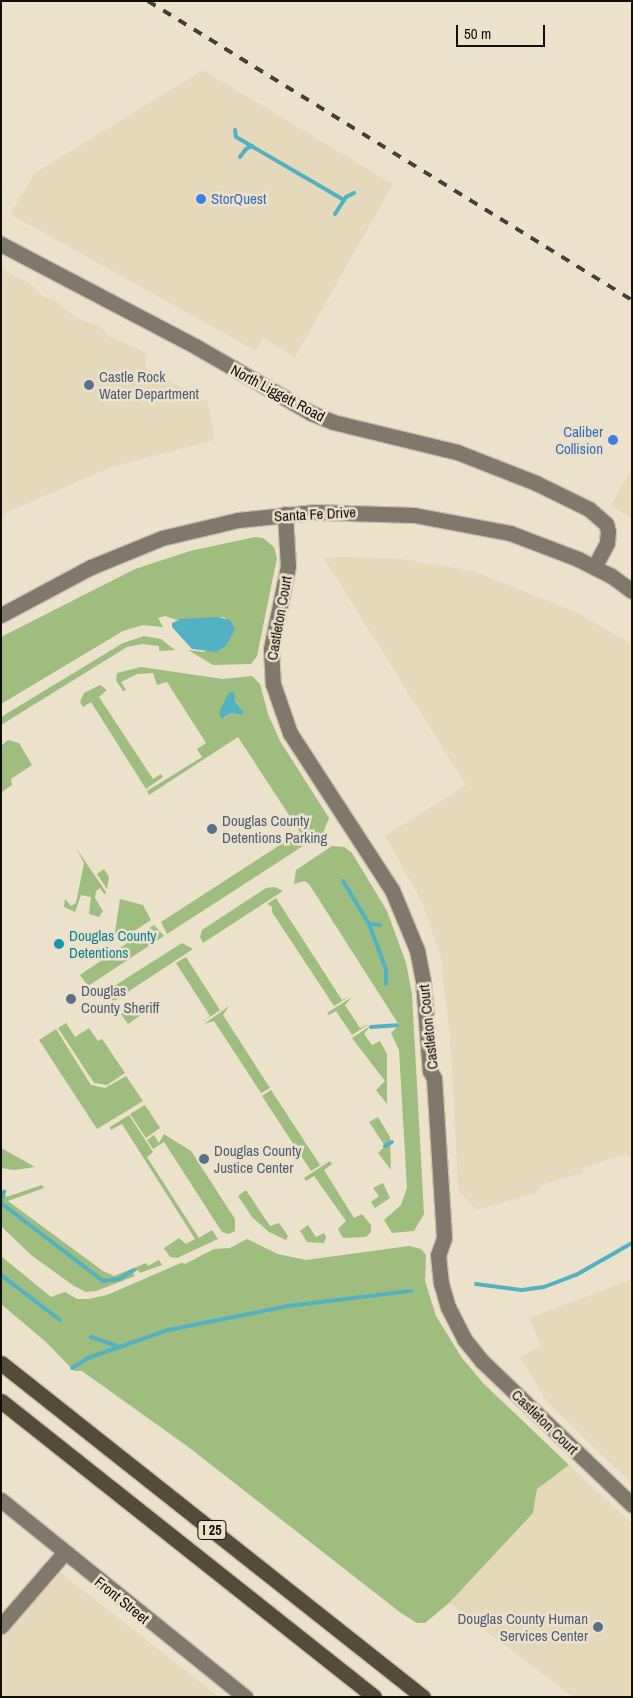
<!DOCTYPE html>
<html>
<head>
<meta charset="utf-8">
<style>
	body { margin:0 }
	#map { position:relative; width:633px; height:1698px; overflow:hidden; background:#ece1cb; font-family:"Archivo Narrow",sans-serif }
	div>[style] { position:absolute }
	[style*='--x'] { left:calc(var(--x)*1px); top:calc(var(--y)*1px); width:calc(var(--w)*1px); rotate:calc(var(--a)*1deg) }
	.built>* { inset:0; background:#e6d8ba }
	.green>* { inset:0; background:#9ebd7f }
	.water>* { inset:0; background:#52b2c1 }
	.stream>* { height:4px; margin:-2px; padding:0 2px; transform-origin:2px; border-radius:2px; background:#52b2c1 }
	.roads { filter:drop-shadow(1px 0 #c9bfab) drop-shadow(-1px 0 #c9bfab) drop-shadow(0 1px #c9bfab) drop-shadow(0 -1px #c9bfab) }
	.secondary>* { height:15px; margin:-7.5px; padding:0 7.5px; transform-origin:7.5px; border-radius:7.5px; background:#7f786b }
	.highway>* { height:15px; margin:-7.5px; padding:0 7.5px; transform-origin:7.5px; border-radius:7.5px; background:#544b38 }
	.rail>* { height:4px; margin-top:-2px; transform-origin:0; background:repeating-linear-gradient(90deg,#454035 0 9px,transparent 0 18px) }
	.dots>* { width:14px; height:14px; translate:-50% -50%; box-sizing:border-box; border:2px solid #ece1cb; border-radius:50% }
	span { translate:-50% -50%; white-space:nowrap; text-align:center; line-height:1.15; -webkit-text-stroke:5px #ece1cb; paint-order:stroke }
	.shield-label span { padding:1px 4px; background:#ece1cb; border:1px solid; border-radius:4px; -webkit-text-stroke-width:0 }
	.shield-label { font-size:14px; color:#110e06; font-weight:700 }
	.shop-label { font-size:15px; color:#366cbe }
	.left { translate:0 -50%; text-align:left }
	.right { translate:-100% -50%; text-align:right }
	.service-label { font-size:15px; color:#4e5e75 }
	.street-label { font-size:15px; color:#110e06 }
	.culture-label { font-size:15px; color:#0d838f }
	.frame { position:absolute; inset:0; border:2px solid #110e06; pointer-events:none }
	.scale { position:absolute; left:456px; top:25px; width:89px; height:22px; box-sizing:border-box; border:2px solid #110e06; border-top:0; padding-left:6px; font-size:15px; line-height:18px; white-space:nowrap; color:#110e06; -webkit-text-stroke:4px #ece1cb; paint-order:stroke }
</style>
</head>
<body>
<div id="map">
	<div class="built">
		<i style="clip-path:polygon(203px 70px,393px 184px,295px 357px,263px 338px,256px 351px,10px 214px,35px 173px)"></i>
		<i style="clip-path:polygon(1px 269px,32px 285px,42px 296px,56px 301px,76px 318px,100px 326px,108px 336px,145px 352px,146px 368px,208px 402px,215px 440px,111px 467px,1px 515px)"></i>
		<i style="clip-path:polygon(632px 468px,632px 519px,611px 505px)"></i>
		<i style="clip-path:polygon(345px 557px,403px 559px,473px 571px,576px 612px,632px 644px,632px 1157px,626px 1154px,582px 1168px,583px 1173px,541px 1185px,536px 1193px,476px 1210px,458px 1190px,451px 1050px,441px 957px,422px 902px,385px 836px,466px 785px,324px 558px)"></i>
		<i style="clip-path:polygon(632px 1279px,632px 1484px,548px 1403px,520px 1357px,541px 1346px,529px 1318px)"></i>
		<i style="clip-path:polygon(569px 1465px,632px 1524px,632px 1697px,573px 1697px,449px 1603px,533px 1513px,537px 1489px)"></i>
		<i style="clip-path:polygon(60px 1572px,219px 1697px,1px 1697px,1px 1633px,14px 1624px)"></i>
	</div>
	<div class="green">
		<i style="clip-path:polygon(255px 537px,263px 538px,274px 547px,277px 558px,257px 656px,251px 664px,213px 665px,188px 650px,204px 652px,229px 635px,235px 629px,224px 617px,177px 620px,165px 616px,158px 618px,163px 627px,143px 625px,123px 631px,1px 704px,1px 637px,135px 569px,190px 551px)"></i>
		<i style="clip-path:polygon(144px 636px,161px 639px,175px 650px,159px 651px,159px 646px,142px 644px,127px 647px,1px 725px,1px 717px,123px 643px)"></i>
		<i style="clip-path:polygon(evenodd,141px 667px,223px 679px,252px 676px,260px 684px,268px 714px,280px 741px,329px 818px,323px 833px,167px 934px,161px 922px,300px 832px,238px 737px,149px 795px,147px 791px,202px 757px,197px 749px,206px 743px,167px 682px,157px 685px,153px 673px,137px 674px,121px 682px,126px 690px,123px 691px,116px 680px,117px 673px,141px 667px,229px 692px,243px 711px,242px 715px,230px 713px,224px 718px,229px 692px)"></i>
		<i style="clip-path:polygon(100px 685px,107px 690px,99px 697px,153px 779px,161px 774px,163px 777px,146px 789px,91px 702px,83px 707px,80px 702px,84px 693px)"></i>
		<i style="clip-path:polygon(8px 740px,19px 743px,32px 765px,11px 779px,12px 785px,2px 792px,1px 746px)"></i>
		<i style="clip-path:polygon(332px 846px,344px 847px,352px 853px,387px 911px,406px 963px,412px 994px,424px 1214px,414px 1231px,392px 1233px,384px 1220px,401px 1205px,407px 1188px,400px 1067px,399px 1050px,391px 1033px,399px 1025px,309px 884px,304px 881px,294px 884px,296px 870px)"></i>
		<i style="clip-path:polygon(76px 848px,106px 892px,105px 895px,100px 888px,96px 891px,95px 898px,103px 911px,99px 917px,89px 914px,91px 897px,81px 895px,75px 912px,64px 907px,65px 899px,71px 906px,76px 903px,84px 863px)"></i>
		<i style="clip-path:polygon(104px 869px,109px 877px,107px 889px,97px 874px)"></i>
		<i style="clip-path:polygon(275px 887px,283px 891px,203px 943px,200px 937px,202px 930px,266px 888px)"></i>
		<i style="clip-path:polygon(276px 898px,342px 1000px,350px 996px,334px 1006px,272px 912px,272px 907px,267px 904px)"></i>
		<i style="clip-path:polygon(120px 899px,143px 905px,151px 920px,122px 939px,114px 939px)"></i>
		<i style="clip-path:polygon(154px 925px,164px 936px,88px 986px,80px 975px)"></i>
		<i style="clip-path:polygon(182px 943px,193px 949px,114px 1001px,111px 999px,111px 988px)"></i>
		<i style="clip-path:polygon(186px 957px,220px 1010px,228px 1005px,202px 1022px,210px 1016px,176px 963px)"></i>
		<i style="clip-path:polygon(352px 997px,345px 1005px,360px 1028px,369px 1024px,352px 1035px,336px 1011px,329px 1015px,327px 1013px)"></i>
		<i style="clip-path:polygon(137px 1004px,144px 1013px,128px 1024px,121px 1014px)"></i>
		<i style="clip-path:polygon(229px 1006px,223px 1015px,270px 1088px,261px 1093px,214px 1021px,204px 1024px)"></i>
		<i style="clip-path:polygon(66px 1023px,75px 1037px,89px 1028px,98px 1041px,102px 1039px,125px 1073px,107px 1085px,94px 1083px,58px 1028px)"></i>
		<i style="clip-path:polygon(370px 1026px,364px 1034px,372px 1045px,380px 1041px,387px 1054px,387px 1104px,376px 1090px,385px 1081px,352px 1038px)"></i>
		<i style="clip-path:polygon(56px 1029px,91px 1085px,105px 1088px,126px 1076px,143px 1101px,97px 1129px,39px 1040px)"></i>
		<i style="clip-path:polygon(271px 1090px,320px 1165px,329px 1160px,311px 1171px,262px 1096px)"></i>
		<i style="clip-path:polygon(145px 1105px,160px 1128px,146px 1138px,130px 1114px)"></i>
		<i style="clip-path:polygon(129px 1115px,153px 1152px,147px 1157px,199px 1238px,212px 1230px,218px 1239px,177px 1258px,170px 1257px,164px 1248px,179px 1238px,186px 1244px,195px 1239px,122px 1124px,111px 1130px,110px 1127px)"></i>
		<i style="clip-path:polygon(378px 1117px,390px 1137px,391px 1170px,378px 1153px,385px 1146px,369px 1122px)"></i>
		<i style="clip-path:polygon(164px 1134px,191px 1151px,235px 1219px,235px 1231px,229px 1234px,222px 1232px,164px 1142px,153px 1149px,147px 1140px,154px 1135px,159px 1143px)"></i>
		<i style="clip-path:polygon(1px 1148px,19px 1158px,35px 1167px,14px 1170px,1px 1168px)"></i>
		<i style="clip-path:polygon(330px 1161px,332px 1164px,324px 1170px,354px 1218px,362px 1214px,371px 1225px,371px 1232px,366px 1237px,343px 1238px,338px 1229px,346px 1221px,314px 1176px,306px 1181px,304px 1178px)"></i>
		<i style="clip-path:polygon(383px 1183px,390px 1198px,375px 1208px,371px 1202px,379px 1196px,373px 1188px)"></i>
		<i style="clip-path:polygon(42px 1185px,44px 1188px,8px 1201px,103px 1271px,114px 1276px,146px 1263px,148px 1266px,159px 1260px,162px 1265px,140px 1273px,138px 1270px,133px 1273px,135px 1276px,96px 1291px,86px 1292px,74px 1286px,31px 1255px,1px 1226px,1px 1193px,4px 1192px,6px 1197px)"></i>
		<i style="clip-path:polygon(246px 1190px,270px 1226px,279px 1223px,288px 1236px,286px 1240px,269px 1232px,252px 1217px,238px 1196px)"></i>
		<i style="clip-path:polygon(308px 1225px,316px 1237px,324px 1233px,326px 1237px,324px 1243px,307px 1242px,300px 1231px)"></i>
		<i style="clip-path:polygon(247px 1239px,278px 1254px,306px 1260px,409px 1246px,421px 1249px,426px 1255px,425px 1281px,436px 1316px,462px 1358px,484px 1384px,569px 1465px,537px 1489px,533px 1513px,449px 1603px,425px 1623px,417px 1623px,401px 1613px,187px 1446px,82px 1371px,74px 1371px,47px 1343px,1px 1304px,1px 1256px,51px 1297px,65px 1292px,77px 1299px,88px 1299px,107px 1295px,181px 1263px,185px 1264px,214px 1249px,230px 1248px)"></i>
	</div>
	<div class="water">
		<i style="clip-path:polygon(218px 617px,230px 620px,235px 629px,226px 646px,216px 652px,192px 649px,172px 627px,172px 623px,181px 619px)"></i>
		<i style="clip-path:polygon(229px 692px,234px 692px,235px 701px,244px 712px,242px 715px,230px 713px,222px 719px,219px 713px)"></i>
	</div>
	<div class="stream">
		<i style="--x:235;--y:130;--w:7;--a:82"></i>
		<i style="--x:236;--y:137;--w:125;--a:30.3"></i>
		<i style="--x:240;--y:157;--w:10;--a:-53"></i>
		<i style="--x:246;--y:149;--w:7;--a:-27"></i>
		<i style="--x:335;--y:214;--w:20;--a:-57"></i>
		<i style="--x:346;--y:197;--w:9;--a:-27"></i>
		<i style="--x:343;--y:881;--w:50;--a:58.8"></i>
		<i style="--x:369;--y:924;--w:11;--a:5"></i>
		<i style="--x:369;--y:924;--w:48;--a:69.3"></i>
		<i style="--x:386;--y:969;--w:15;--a:90"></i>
		<i style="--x:371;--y:1027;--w:26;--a:-4"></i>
		<i style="--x:385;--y:1146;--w:8;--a:-30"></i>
		<i style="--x:1;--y:1200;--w:9;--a:-69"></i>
		<i style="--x:1;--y:1203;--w:128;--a:37.4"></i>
		<i style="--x:1;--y:1275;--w:74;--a:37.3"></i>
		<i style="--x:102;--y:1281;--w:17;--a:-7"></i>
		<i style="--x:119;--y:1279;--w:17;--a:-31"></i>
		<i style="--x:476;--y:1284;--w:46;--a:7.4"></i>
		<i style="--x:522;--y:1290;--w:22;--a:-8"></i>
		<i style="--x:544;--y:1287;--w:34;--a:-21"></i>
		<i style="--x:576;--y:1275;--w:64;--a:-29.7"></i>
		<i style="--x:91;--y:1337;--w:28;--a:19"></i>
		<i style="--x:72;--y:1368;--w:19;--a:-32"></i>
		<i style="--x:88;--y:1358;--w:85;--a:-19.3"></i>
		<i style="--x:168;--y:1330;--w:122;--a:-11.3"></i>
		<i style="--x:288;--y:1306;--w:124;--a:-7"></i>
	</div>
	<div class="roads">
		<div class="secondary">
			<i style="--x:1;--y:244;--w:219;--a:27.7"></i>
			<i style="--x:195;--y:346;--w:134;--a:30"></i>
			<i style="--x:311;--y:413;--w:24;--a:22"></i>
			<i style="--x:333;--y:422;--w:128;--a:13.6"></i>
			<i style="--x:457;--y:452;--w:85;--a:21.4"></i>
			<i style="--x:536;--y:483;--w:59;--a:26.1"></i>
			<i style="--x:589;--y:509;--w:23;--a:41"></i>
			<i style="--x:606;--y:524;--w:7;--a:74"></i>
			<i style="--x:608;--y:531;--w:12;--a:95"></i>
			<i style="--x:607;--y:543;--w:27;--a:118"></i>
			<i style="--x:285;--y:514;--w:52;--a:86.7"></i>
			<i style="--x:288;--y:566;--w:85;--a:101.6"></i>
			<i style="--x:271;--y:649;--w:35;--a:87"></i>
			<i style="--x:273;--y:684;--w:52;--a:70.9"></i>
			<i style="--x:290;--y:733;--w:187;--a:57"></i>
			<i style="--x:392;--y:890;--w:65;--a:67.4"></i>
			<i style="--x:417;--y:950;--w:32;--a:79"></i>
			<i style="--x:423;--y:981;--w:90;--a:85.6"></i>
			<i style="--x:430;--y:1071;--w:8;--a:60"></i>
			<i style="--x:434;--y:1078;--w:160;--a:86.4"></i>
			<i style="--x:444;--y:1238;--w:18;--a:109"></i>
			<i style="--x:438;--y:1255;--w:28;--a:84"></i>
			<i style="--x:441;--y:1283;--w:25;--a:74"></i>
			<i style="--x:448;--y:1307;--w:36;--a:63"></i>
			<i style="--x:464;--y:1339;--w:28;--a:51"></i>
			<i style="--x:482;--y:1361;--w:208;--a:43.8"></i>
			<i style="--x:1;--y:615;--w:102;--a:-28.1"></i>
			<i style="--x:91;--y:567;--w:77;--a:-22.2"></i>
			<i style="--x:162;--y:538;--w:78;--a:-13.3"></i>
			<i style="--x:238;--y:520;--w:77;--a:-5.9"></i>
			<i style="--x:315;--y:512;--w:99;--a:1.7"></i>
			<i style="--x:414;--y:515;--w:98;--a:10.6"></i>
			<i style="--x:510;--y:533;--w:73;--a:20.9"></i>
			<i style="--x:578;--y:559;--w:36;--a:27"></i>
			<i style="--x:610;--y:575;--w:27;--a:36"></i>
			<i style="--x:1;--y:1500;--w:314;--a:38.9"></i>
			<i style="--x:1;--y:1626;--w:96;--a:-49.2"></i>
		</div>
		<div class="highway">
			<i style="--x:1;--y:1363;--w:538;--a:38.36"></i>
			<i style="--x:1;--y:1401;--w:476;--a:38.4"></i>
		</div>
	</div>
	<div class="rail">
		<i style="--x:148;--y:1;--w:569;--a:31.71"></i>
	</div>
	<div class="dots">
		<i style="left:201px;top:199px;background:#3f7fe0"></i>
		<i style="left:89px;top:385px;background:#5c6f8a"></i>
		<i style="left:613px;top:440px;background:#3f7fe0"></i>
		<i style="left:212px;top:829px;background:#5c6f8a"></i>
		<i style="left:59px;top:944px;background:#0f9aa8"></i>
		<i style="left:71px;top:999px;background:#5c6f8a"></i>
		<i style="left:204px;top:1159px;background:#5c6f8a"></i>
		<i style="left:598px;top:1627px;background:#5c6f8a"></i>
	</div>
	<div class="shield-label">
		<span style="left:212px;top:1530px">I 25</span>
	</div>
	<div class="shop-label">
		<span class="left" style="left:211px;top:199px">StorQuest</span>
		<span class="right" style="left:603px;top:440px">Caliber<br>Collision</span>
	</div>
	<div class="service-label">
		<span class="left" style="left:99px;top:385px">Castle Rock<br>Water Department</span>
		<span class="left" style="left:222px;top:829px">Douglas County<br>Detentions Parking</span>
		<span class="left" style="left:81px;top:999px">Douglas<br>County Sheriff</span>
		<span class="left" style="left:214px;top:1159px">Douglas County<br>Justice Center</span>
		<span class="right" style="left:588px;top:1627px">Douglas County Human<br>Services Center</span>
	</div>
	<div class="street-label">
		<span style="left:278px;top:393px;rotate:28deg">North Liggett Road</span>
		<span style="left:315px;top:514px;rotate:-3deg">Santa Fe Drive</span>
		<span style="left:279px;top:618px;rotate:-80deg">Castleton Court</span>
		<span style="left:428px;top:1027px;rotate:-96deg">Castleton Court</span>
		<span style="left:545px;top:1422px;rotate:44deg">Castleton Court</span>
		<span style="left:122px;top:1600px;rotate:39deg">Front Street</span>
	</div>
	<div class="culture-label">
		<span class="left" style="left:69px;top:944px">Douglas County<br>Detentions</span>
	</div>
	<div class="frame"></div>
	<div class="scale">50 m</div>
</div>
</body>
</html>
